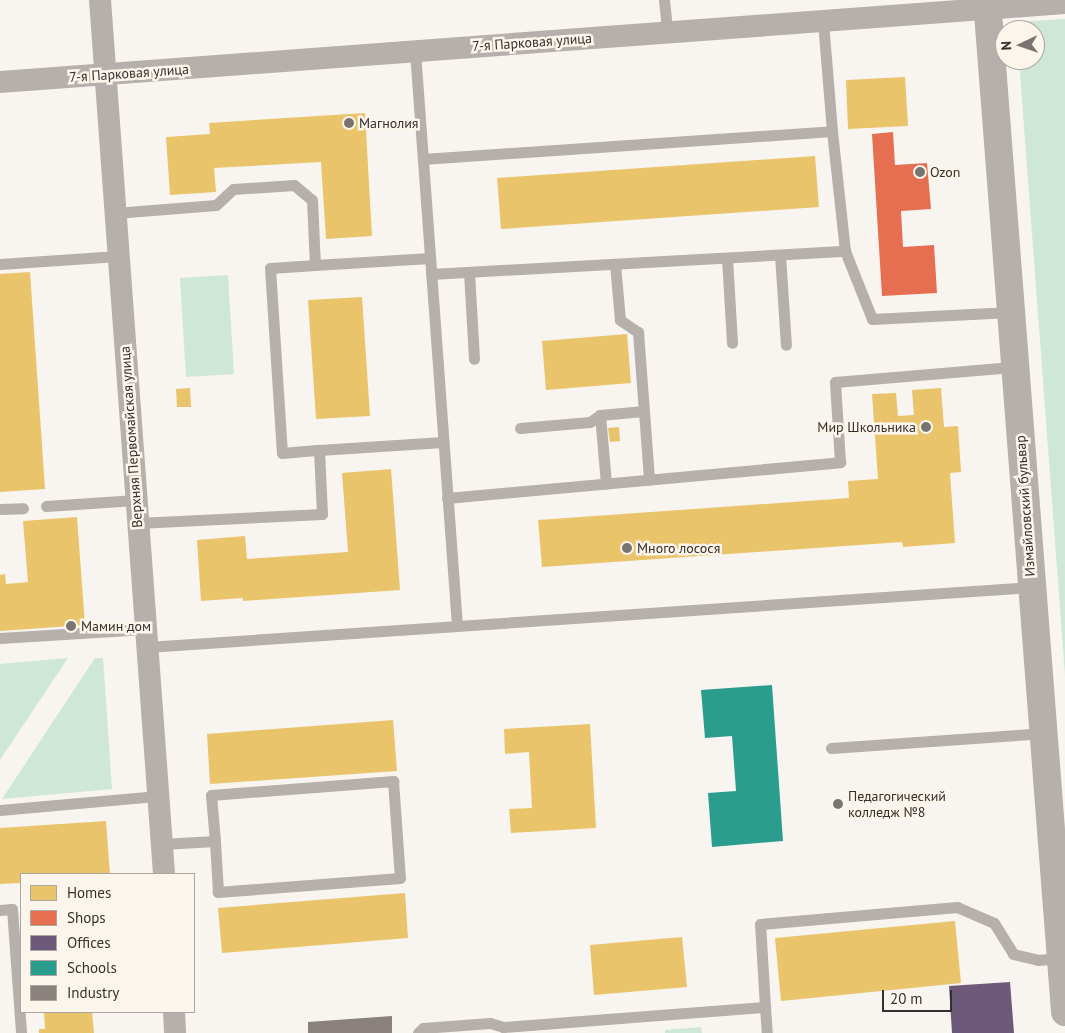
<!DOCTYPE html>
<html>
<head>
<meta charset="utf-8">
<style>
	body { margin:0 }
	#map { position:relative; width:1065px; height:1033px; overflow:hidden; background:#f8f4f0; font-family:"PT Sans",sans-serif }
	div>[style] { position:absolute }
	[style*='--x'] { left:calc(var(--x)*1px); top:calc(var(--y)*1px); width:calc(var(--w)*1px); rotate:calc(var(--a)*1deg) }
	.green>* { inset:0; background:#cee7d9 }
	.homes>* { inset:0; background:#e9c46a }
	.shops>* { inset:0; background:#e76f51 }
	.offices>* { inset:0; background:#6d597a }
	.schools>* { inset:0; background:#2a9d8f }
	.industry>* { inset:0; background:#8a817c }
	.service>* { height:11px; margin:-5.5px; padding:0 5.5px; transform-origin:5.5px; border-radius:5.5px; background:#b6afab }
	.minor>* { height:22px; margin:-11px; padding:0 11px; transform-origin:11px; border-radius:11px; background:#b6afab }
	.tertiary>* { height:28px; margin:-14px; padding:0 14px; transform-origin:14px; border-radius:14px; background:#b6afab }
	.dots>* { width:14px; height:14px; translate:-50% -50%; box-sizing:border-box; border:2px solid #fcf5ec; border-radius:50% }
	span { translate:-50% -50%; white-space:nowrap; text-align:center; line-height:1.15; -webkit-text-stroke:5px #fcf5ec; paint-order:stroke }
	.street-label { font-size:14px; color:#33302d }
	.poi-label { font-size:14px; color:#33302d }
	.left { translate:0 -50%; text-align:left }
	.right { translate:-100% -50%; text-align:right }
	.legend { position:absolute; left:20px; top:873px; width:175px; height:140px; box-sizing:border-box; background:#fcf5ec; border:1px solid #aca6a0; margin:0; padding:6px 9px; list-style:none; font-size:15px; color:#33302d }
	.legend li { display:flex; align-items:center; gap:10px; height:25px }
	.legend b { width:25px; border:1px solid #aca6a0 }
	.north { position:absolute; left:995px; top:20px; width:50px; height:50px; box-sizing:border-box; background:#fcf5ec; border:1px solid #aca6a0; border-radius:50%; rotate:267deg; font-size:14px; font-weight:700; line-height:20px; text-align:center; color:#33302d }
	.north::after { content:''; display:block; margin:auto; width:18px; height:22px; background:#787571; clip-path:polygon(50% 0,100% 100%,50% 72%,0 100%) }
	.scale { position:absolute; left:882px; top:990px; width:70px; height:22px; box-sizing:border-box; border:2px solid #33302d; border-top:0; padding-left:6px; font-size:15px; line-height:18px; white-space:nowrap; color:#33302d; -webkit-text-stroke:4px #fcf5ec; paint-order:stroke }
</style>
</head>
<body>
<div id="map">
	<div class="green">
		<i style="clip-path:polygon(1065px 19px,1065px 675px,1019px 60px,1035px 60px,1035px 30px,1017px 30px,1016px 22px)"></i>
		<i style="clip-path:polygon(228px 275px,234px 374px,186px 377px,180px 278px)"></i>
		<i style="clip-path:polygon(68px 658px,0 760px,0 664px)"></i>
		<i style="clip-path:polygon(95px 658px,103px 658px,112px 789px,2px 799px)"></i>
		<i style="clip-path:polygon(701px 1027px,702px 1033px,665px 1033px,665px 1030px)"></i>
	</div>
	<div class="homes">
		<i style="clip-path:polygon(905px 77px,908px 126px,848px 129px,846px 80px)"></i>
		<i style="clip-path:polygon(365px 113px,372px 236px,326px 239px,321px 162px,214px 168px,216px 192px,170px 195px,166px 137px,210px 134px,209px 123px)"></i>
		<i style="clip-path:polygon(815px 156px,819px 207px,501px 229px,497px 178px)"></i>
		<i style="clip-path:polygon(30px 272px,45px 489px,0 492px,0 274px)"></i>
		<i style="clip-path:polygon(362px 297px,370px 416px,316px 419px,308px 300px)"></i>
		<i style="clip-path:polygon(627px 334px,631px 383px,546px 390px,542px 341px)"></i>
		<i style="clip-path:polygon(190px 388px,191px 407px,177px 407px,176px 389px)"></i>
		<i style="clip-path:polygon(941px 388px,944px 427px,958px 426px,961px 472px,950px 473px,955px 543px,903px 547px,902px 542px,542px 567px,538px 520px,849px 498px,848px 481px,878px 479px,872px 394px,896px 393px,898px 416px,914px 415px,912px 390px)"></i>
		<i style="clip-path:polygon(619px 427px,620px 441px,610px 442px,608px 428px)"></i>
		<i style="clip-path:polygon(391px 469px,400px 590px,243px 601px,243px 598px,201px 601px,197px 540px,245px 536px,247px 559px,348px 552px,342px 473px)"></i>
		<i style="clip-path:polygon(77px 517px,85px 625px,0 631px,0 575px,5px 574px,6px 584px,28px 582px,23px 521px)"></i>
		<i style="clip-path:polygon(393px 720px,397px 771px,210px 784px,207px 734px)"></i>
		<i style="clip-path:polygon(590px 724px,596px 828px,511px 833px,509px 809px,532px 808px,529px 752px,505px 754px,504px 729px)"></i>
		<i style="clip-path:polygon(106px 821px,110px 874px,21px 874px,21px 883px,0 884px,0 828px)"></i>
		<i style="clip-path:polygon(405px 893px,408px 938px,222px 953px,218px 908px)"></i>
		<i style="clip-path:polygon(955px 921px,961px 983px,781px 1001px,775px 938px)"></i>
		<i style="clip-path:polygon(682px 937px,687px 987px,594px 995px,590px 945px)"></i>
		<i style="clip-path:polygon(44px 1012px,92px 1012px,94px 1033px,39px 1033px,39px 1029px,45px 1029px)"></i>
	</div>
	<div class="shops">
		<i style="clip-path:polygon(893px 132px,895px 165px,927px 163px,931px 209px,901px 211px,903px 247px,934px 245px,937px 293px,882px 296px,872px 134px)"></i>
	</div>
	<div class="offices">
		<i style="clip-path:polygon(1010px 982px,1014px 1033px,952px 1033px,949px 986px)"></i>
	</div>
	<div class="schools">
		<i style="clip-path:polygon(772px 685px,783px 841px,712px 847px,708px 793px,736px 791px,732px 736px,705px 738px,701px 690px)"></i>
	</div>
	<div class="industry">
		<i style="clip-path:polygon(392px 1016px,392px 1033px,308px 1033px,308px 1022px)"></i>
	</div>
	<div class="service">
		<i style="--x:664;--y:0;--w:31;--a:84"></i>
		<i style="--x:415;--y:51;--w:576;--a:85.82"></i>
		<i style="--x:423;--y:159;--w:410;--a:-3.9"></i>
		<i style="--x:832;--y:131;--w:110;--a:-94.7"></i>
		<i style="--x:115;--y:213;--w:101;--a:-4.5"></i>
		<i style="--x:216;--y:205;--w:23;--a:-43"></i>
		<i style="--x:233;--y:189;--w:61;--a:-3.8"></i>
		<i style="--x:294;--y:185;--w:23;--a:40"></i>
		<i style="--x:312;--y:200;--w:65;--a:87.4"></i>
		<i style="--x:315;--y:265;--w:45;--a:176.2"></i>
		<i style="--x:270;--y:268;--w:185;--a:86.3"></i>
		<i style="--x:282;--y:453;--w:37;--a:-5"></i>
		<i style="--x:319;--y:450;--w:64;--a:87.3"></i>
		<i style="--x:322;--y:514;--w:185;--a:177.2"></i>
		<i style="--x:845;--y:251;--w:73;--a:68.3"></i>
		<i style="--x:872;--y:319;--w:139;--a:-2.9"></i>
		<i style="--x:780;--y:255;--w:90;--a:86.2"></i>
		<i style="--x:727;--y:258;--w:85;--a:86.6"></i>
		<i style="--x:0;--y:264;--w:118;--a:-3.9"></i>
		<i style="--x:615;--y:264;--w:56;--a:84.9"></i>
		<i style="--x:620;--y:320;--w:22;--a:34"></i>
		<i style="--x:638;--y:332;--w:148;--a:85.7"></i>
		<i style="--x:315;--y:265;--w:115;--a:-3.5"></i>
		<i style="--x:469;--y:272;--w:87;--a:86.7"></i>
		<i style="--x:431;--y:274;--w:415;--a:-3.2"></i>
		<i style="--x:845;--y:251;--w:121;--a:-96.2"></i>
		<i style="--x:600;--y:415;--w:69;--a:85"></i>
		<i style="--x:520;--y:428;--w:70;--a:-4.9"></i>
		<i style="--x:590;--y:422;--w:12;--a:-35"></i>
		<i style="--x:600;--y:415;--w:44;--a:-5.2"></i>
		<i style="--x:319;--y:450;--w:124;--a:-3.7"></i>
		<i style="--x:447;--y:498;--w:395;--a:-5.2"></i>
		<i style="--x:840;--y:462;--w:80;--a:-93.6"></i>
		<i style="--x:835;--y:382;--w:181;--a:-4.8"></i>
		<i style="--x:46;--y:506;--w:90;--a:-3.8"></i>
		<i style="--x:0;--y:509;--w:23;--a:-2"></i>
		<i style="--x:0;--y:638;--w:145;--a:-3.6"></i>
		<i style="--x:147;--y:647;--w:886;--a:-3.88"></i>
		<i style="--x:831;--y:748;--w:213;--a:-4"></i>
		<i style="--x:0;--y:810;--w:159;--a:-5.1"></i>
		<i style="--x:162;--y:844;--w:53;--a:-3.2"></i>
		<i style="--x:215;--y:841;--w:46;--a:-95"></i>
		<i style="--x:211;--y:795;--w:183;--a:-4.4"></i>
		<i style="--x:393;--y:781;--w:97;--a:85.9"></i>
		<i style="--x:400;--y:878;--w:183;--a:175.6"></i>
		<i style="--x:218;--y:892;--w:51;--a:-93.4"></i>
		<i style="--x:0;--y:910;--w:12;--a:-5"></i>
		<i style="--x:12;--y:909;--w:124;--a:85.8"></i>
		<i style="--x:765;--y:1007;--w:83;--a:-93.4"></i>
		<i style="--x:760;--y:924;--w:198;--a:-4.9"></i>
		<i style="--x:957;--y:907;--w:40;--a:23.4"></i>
		<i style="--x:994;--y:923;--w:36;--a:58"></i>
		<i style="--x:1013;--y:954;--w:26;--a:13"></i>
		<i style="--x:1038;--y:960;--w:23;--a:-5"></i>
		<i style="--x:418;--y:1033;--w:7;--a:-45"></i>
		<i style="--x:423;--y:1028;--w:67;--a:-4.3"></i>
		<i style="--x:490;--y:1023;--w:14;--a:17"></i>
		<i style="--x:503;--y:1027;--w:263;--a:-4.4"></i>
		<i style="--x:765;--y:1007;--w:26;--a:86"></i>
	</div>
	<div class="minor">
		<i style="--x:100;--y:0;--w:876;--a:85.81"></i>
		<i style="--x:0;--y:82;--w:1068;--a:-4.24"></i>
		<i style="--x:174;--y:1012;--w:21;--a:87"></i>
	</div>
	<div class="tertiary">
		<i style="--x:987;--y:0;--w:1015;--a:85.59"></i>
	</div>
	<div class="dots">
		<i style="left:349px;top:123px;background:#787571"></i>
		<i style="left:920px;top:172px;background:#787571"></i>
		<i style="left:926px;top:427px;background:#787571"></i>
		<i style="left:627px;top:548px;background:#787571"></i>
		<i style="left:71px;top:626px;background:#787571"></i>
		<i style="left:838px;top:804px;background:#787571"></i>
	</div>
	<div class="street-label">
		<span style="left:532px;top:42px;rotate:-4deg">7-я Парковая улица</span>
		<span style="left:129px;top:73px;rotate:-4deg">7-я Парковая улица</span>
		<span style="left:131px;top:437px;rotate:-94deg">Верхняя Первомайская улица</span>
		<span style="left:1025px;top:506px;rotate:-94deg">Измайловский бульвар</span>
	</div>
	<div class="poi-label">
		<span class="left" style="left:359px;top:123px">Магнолия</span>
		<span class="left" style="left:930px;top:172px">Ozon</span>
		<span class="right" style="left:916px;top:427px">Мир Школьника</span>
		<span class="left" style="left:637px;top:548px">Много лосося</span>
		<span class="left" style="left:81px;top:626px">Мамин дом</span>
		<span class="left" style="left:848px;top:804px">Педагогический<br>колледж №8</span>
	</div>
	<ul class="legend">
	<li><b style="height:14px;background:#e9c46a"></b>Homes</li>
	<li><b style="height:14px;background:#e76f51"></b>Shops</li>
	<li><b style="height:14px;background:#6d597a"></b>Offices</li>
	<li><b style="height:14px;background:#2a9d8f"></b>Schools</li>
	<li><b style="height:14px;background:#8a817c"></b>Industry</li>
	</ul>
	<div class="north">N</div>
	<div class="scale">20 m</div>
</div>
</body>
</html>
